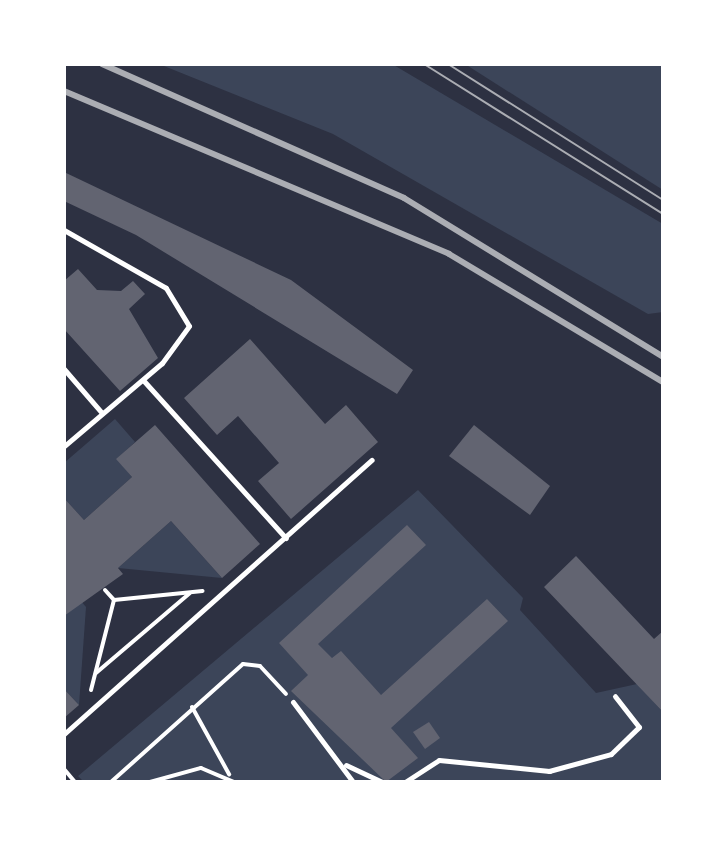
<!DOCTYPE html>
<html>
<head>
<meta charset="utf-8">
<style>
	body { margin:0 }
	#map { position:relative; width:727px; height:846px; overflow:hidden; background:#2d3142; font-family:"Fira Sans",sans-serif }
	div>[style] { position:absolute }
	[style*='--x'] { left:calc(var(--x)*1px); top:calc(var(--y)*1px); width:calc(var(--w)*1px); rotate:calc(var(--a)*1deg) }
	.green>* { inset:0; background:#3c4559 }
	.building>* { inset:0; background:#626471 }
	.path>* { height:4px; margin:-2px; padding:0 2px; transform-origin:2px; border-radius:2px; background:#fff }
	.service>* { height:5px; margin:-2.5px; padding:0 2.5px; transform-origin:2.5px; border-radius:2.5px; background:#fff }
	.tram>* { height:2px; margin:-1px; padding:0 1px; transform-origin:1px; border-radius:1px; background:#abadb3 }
	.rail>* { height:6px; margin:-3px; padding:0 3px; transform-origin:3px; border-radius:3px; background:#abadb3 }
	span { translate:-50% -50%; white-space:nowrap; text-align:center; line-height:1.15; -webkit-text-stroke:8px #fff; paint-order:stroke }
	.frame { position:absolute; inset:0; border:66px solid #fff; pointer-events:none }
</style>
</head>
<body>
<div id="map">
	<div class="green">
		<i style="clip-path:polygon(159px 64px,392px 64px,663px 224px,663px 312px,648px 314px,333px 134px)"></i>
		<i style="clip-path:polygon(465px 64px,663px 64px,663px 190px)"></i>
		<i style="clip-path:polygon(115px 419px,135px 442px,117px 459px,132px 477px,84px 520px,64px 498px,64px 463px)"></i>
		<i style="clip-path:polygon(418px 490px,523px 598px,520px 610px,596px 693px,637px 684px,663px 712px,663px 782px,84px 782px,78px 776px)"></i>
		<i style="clip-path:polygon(171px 521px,222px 578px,118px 568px)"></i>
		<i style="clip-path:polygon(81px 601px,86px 607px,79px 705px,64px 689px,64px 616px)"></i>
	</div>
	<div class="building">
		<i style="clip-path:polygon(64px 172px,291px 280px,413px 370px,397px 394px,136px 235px,64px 201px)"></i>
		<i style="clip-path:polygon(78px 269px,97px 290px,121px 291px,133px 281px,145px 294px,129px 309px,158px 358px,120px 391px,64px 329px,64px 281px)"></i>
		<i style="clip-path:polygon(250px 339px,325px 424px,346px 405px,378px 442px,291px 519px,258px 481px,279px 463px,238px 416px,217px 435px,184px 398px)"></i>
		<i style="clip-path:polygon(155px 425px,260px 544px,222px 578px,171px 521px,118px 568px,123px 574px,64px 616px,64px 498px,84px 520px,132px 477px,116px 459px)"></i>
		<i style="clip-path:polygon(474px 425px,550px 486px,530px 515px,449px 456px)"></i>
		<i style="clip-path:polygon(407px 525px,426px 545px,318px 644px,332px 658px,341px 651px,381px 695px,487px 599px,508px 621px,391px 728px,418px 758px,386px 782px,291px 691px,308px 675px,279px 643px)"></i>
		<i style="clip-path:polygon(576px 556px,654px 639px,663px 631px,663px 712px,544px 587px)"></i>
		<i style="clip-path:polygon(64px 689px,79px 705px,64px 718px)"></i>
		<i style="clip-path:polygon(429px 722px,440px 738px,425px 749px,413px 732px)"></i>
	</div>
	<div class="path">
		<i style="--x:105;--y:590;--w:13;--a:48"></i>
		<i style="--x:114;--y:600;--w:89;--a:-5.8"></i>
		<i style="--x:96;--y:673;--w:123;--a:-40.4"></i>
		<i style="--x:91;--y:690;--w:93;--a:-75.7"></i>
		<i style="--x:192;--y:707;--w:77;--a:61.1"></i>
		<i style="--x:64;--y:769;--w:17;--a:50"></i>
		<i style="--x:111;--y:782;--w:177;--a:-41.8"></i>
		<i style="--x:243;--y:664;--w:17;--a:7"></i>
		<i style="--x:260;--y:666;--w:38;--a:47"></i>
		<i style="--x:150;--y:782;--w:53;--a:-15.4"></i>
		<i style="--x:201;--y:768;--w:36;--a:23"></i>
	</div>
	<div class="service">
		<i style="--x:64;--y:230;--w:117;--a:29.6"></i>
		<i style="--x:166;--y:288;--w:44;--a:58.8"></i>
		<i style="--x:189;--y:326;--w:46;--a:126.1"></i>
		<i style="--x:162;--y:363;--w:128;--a:139.7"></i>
		<i style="--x:64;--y:369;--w:58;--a:49.2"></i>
		<i style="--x:143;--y:380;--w:213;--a:47.9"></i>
		<i style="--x:293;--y:702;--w:100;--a:53.1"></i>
		<i style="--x:64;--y:734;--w:412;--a:-41.7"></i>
		<i style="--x:346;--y:765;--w:40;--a:25"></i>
		<i style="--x:405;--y:782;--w:40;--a:-32.9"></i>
		<i style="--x:439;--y:760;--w:111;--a:5.7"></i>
		<i style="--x:549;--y:771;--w:64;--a:-15.3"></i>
		<i style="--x:611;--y:754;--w:39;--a:-44"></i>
		<i style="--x:639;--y:727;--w:39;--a:-128"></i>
	</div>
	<div class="tram">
		<i style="--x:424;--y:64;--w:282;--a:32.1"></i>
		<i style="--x:448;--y:64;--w:254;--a:32.3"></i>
	</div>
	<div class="rail">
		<i style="--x:102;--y:64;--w:330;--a:23.9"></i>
		<i style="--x:404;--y:198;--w:304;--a:31.5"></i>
		<i style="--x:64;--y:91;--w:418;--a:22.9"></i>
		<i style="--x:449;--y:254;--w:249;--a:30.9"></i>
	</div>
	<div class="frame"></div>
</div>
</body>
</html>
